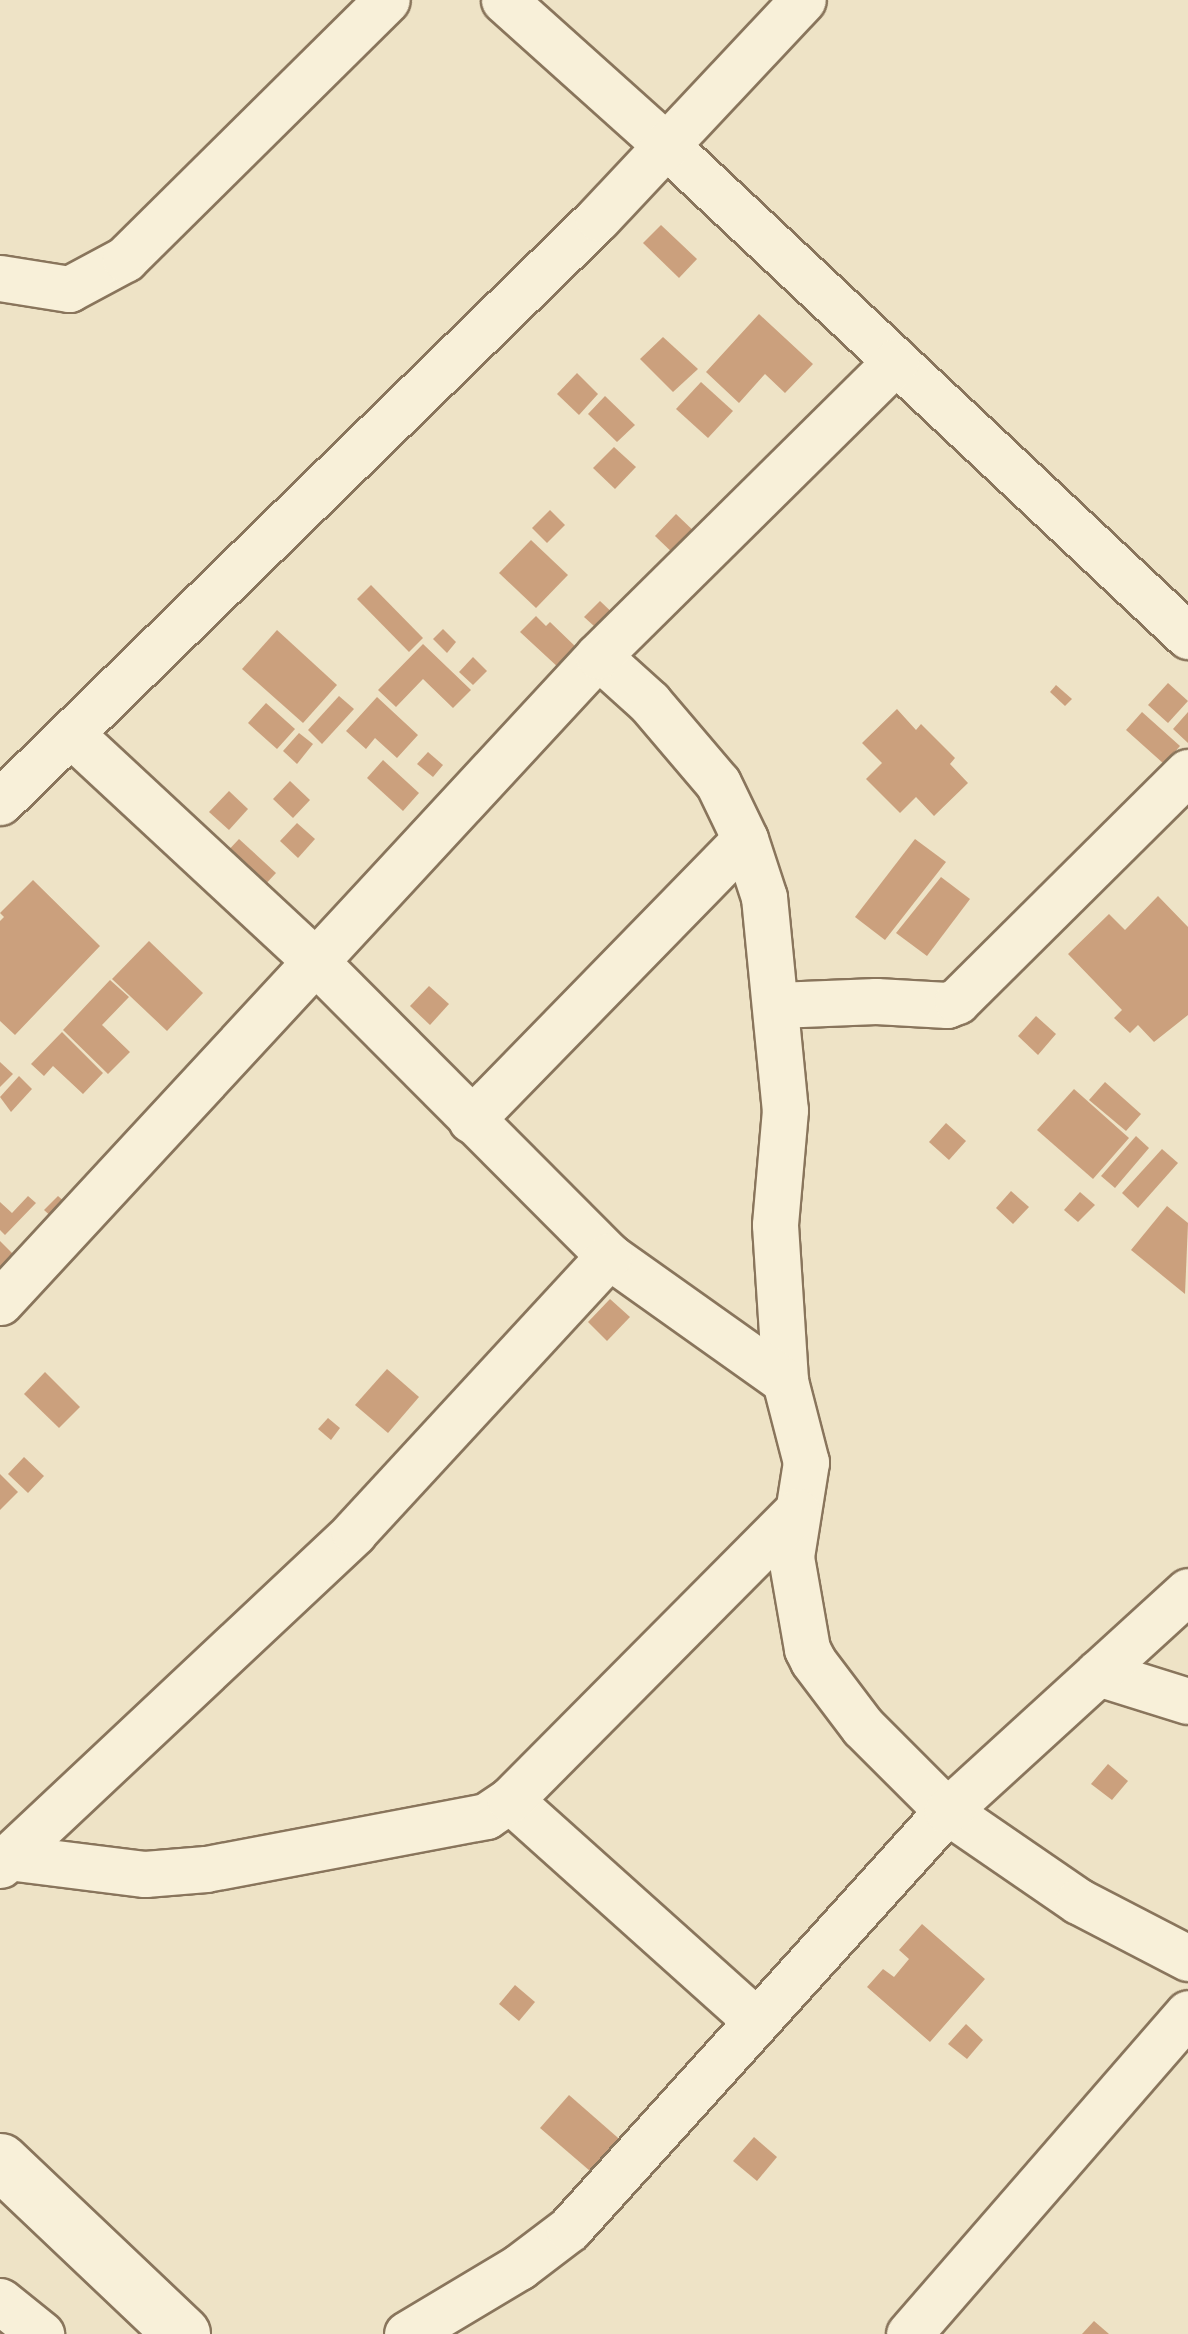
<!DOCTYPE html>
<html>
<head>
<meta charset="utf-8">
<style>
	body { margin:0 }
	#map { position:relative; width:1188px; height:2334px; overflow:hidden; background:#eee3c6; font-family:"IBM Plex Serif",serif }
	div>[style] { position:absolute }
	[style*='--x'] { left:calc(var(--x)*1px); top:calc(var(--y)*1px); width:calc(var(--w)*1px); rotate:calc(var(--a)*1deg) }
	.building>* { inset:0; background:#cba07d }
	.roads { filter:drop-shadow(2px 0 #89755c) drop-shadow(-2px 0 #89755c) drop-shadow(0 2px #89755c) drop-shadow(0 -2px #89755c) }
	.street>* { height:45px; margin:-22.5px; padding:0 22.5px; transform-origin:22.5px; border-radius:22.5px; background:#f8f0d9 }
	.secondary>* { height:55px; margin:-27.5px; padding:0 27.5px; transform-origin:27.5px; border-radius:27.5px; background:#f8f0d9 }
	span { translate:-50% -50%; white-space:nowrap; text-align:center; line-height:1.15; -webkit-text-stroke:10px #f5edd5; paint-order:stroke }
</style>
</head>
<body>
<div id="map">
	<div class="building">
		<i style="clip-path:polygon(661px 225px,697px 259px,679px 278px,643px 243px)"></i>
		<i style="clip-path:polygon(759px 314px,813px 364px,785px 393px,765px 374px,739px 403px,706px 372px)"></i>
		<i style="clip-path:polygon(663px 337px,698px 369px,673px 392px,640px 359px)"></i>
		<i style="clip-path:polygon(577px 373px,598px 394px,579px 415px,557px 394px)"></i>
		<i style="clip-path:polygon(701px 382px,733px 411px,708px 438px,676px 409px)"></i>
		<i style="clip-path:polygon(605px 396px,635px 425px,617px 442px,588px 414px)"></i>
		<i style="clip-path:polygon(614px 447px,636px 467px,615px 489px,593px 468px)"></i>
		<i style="clip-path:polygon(550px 510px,565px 525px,547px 543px,532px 528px)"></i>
		<i style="clip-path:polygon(676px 514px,700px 537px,679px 559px,655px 536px)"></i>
		<i style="clip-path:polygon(531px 540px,568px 575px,536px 608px,499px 573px)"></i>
		<i style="clip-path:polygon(371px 585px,423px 638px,409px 652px,357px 599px)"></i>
		<i style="clip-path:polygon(600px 601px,619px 619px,604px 635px,584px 617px)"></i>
		<i style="clip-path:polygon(536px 616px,546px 626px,550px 622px,578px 649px,560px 669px,520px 632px)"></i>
		<i style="clip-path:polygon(443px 629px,456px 642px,447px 653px,433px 639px)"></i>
		<i style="clip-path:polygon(277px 630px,337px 685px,303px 723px,242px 669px)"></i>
		<i style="clip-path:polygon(423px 644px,471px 690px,453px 708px,423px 679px,396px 707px,378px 690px)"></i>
		<i style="clip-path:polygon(473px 657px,487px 671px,473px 685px,459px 672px)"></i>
		<i style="clip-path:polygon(1168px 683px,1188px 701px,1168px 723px,1148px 705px)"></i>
		<i style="clip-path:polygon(1056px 685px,1072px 699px,1065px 706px,1050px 692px)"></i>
		<i style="clip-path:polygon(339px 696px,354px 709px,322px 744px,308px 730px)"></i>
		<i style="clip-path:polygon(377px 697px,418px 735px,397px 758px,375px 738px,366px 749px,346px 731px)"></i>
		<i style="clip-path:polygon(266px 703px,295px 729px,277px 749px,248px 723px)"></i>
		<i style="clip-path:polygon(897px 709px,916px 730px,921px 724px,955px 758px,950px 764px,968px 783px,934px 816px,916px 797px,900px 813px,866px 779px,882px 763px,862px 743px)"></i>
		<i style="clip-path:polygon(1142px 712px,1180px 746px,1164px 764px,1126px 730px)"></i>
		<i style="clip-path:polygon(1188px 712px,1188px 743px,1173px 729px)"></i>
		<i style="clip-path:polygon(299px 733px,313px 744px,297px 764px,283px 751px)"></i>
		<i style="clip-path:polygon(428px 752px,443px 765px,433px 777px,417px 764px)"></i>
		<i style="clip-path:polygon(383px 760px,419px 793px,403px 811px,367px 778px)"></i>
		<i style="clip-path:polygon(290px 781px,310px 800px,293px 818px,273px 799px)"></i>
		<i style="clip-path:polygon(229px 791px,248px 809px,229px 830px,209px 812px)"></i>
		<i style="clip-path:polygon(297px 823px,315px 839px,298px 858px,280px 841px)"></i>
		<i style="clip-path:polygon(239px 839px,276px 873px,260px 890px,223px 856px)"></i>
		<i style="clip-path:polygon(915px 839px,946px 862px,885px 940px,855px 917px)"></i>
		<i style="clip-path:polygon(941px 877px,970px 899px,927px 956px,896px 933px)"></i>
		<i style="clip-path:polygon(33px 880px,100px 946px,15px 1035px,0 1021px,0 921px,4px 917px,0 913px)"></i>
		<i style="clip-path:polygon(1158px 896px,1188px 927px,1188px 1015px,1154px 1042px,1138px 1025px,1130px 1033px,1114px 1018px,1122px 1010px,1068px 954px,1109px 914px,1125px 930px)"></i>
		<i style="clip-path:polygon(149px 941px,203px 993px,167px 1031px,112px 979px)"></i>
		<i style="clip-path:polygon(110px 980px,129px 997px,102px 1025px,130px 1052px,108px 1074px,63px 1030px)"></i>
		<i style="clip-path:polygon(429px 986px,449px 1004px,430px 1025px,410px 1006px)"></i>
		<i style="clip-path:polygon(1036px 1016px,1056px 1034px,1038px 1055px,1018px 1036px)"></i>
		<i style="clip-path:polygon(62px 1032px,103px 1073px,83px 1094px,53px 1066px,44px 1076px,31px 1064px)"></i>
		<i style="clip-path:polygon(0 1062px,13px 1074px,0 1087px)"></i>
		<i style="clip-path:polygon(19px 1076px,32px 1089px,11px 1112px,0 1097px)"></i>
		<i style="clip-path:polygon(1105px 1082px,1141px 1114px,1126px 1131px,1089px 1100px)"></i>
		<i style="clip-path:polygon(1074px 1089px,1129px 1138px,1093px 1179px,1037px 1130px)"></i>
		<i style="clip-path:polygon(946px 1123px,966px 1141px,949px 1160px,929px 1142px)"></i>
		<i style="clip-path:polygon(1136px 1136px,1149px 1148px,1115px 1188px,1101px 1176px)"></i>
		<i style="clip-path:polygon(1162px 1149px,1178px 1163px,1138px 1208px,1122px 1193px)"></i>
		<i style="clip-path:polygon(1011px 1191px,1029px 1207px,1013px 1224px,996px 1208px)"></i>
		<i style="clip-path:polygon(1080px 1192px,1095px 1205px,1078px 1222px,1064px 1210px)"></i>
		<i style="clip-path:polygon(28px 1196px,36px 1203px,5px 1235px,0 1230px,0 1202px,12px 1213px)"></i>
		<i style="clip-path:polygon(58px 1196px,68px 1205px,55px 1220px,44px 1210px)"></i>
		<i style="clip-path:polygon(1167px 1206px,1188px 1223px,1185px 1294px,1131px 1250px)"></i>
		<i style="clip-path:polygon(0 1241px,20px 1261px,0 1281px)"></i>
		<i style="clip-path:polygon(610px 1299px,630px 1317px,607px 1341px,588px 1322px)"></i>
		<i style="clip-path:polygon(387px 1369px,419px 1397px,388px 1433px,355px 1405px)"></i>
		<i style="clip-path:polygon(45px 1372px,80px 1407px,59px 1428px,24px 1394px)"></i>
		<i style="clip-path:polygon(328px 1418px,340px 1428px,331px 1440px,318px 1429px)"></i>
		<i style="clip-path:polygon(24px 1457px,44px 1476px,28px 1493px,8px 1474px)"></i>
		<i style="clip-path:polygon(0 1474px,18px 1492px,0 1510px)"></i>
		<i style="clip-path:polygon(1108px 1764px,1128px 1781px,1112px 1800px,1091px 1784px)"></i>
		<i style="clip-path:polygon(922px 1924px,985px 1979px,930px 2042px,867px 1987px,883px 1969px,894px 1977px,909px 1959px,899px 1950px)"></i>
		<i style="clip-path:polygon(515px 1985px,535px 2002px,519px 2021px,499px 2004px)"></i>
		<i style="clip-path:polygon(966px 2024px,983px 2040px,967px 2059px,948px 2044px)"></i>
		<i style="clip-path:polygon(569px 2095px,625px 2144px,597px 2177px,540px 2128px)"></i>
		<i style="clip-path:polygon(754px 2137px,777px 2157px,757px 2181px,733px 2161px)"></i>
		<i style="clip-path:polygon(1094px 2321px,1109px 2334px,1082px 2334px)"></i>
	</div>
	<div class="roads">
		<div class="street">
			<i style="--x:504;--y:0;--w:220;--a:41.9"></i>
			<i style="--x:668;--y:147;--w:714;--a:43.24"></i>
			<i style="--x:0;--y:278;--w:70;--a:9.1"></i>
			<i style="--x:69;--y:289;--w:64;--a:-28.2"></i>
			<i style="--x:125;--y:259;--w:368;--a:-44.7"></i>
			<i style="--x:598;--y:656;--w:69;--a:42"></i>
			<i style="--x:649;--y:702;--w:106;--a:49.6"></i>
			<i style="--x:718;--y:783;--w:62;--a:64.3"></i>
			<i style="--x:745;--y:839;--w:61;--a:71.9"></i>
			<i style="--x:764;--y:897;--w:214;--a:84.4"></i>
			<i style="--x:785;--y:1110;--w:115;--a:95"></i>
			<i style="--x:775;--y:1225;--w:156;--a:86.3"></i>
			<i style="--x:71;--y:734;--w:335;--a:42.9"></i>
			<i style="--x:316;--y:962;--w:415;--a:45.1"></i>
			<i style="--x:609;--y:1256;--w:216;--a:35.4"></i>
			<i style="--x:785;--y:1381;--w:84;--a:75.5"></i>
			<i style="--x:806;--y:1462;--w:96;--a:99"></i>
			<i style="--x:791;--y:1557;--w:93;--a:80.1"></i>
			<i style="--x:807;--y:1649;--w:13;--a:63"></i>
			<i style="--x:813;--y:1661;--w:83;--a:52.9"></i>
			<i style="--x:863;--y:1727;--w:119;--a:45"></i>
			<i style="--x:947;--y:1811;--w:159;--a:34.5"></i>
			<i style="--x:1078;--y:1901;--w:124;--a:27.4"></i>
			<i style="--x:0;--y:802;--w:836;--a:-44.32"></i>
			<i style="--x:598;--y:218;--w:299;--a:-46.8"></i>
			<i style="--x:777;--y:1005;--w:99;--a:-2.3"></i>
			<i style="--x:876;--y:1001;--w:71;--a:3.2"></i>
			<i style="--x:947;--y:1005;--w:11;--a:-22"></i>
			<i style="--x:957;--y:1001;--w:325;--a:-44.8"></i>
			<i style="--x:471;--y:1120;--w:392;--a:-45.7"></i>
			<i style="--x:0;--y:1302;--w:880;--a:-47.21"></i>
			<i style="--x:598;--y:656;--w:419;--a:-44.7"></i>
			<i style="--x:1098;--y:1673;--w:94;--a:17.3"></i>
			<i style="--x:510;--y:1800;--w:328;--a:41.9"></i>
			<i style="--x:8;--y:1857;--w:138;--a:7.1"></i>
			<i style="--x:145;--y:1874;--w:61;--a:-4.7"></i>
			<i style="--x:206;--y:1869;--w:285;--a:-10.7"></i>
			<i style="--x:486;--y:1816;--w:29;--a:-34"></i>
			<i style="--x:510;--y:1800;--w:407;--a:-45.2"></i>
			<i style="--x:0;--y:1865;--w:486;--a:-43.2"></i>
			<i style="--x:354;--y:1532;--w:376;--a:-47.3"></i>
			<i style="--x:0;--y:2301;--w:53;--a:38.8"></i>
			<i style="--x:407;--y:2334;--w:131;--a:-30.9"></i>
			<i style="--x:519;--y:2267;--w:63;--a:-37.2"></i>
			<i style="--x:569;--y:2229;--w:564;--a:-47.88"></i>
			<i style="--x:947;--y:1811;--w:326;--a:-42.4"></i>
			<i style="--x:909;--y:2334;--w:425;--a:-49"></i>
		</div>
		<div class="secondary">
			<i style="--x:0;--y:2161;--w:251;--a:43.5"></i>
		</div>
	</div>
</div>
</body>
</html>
